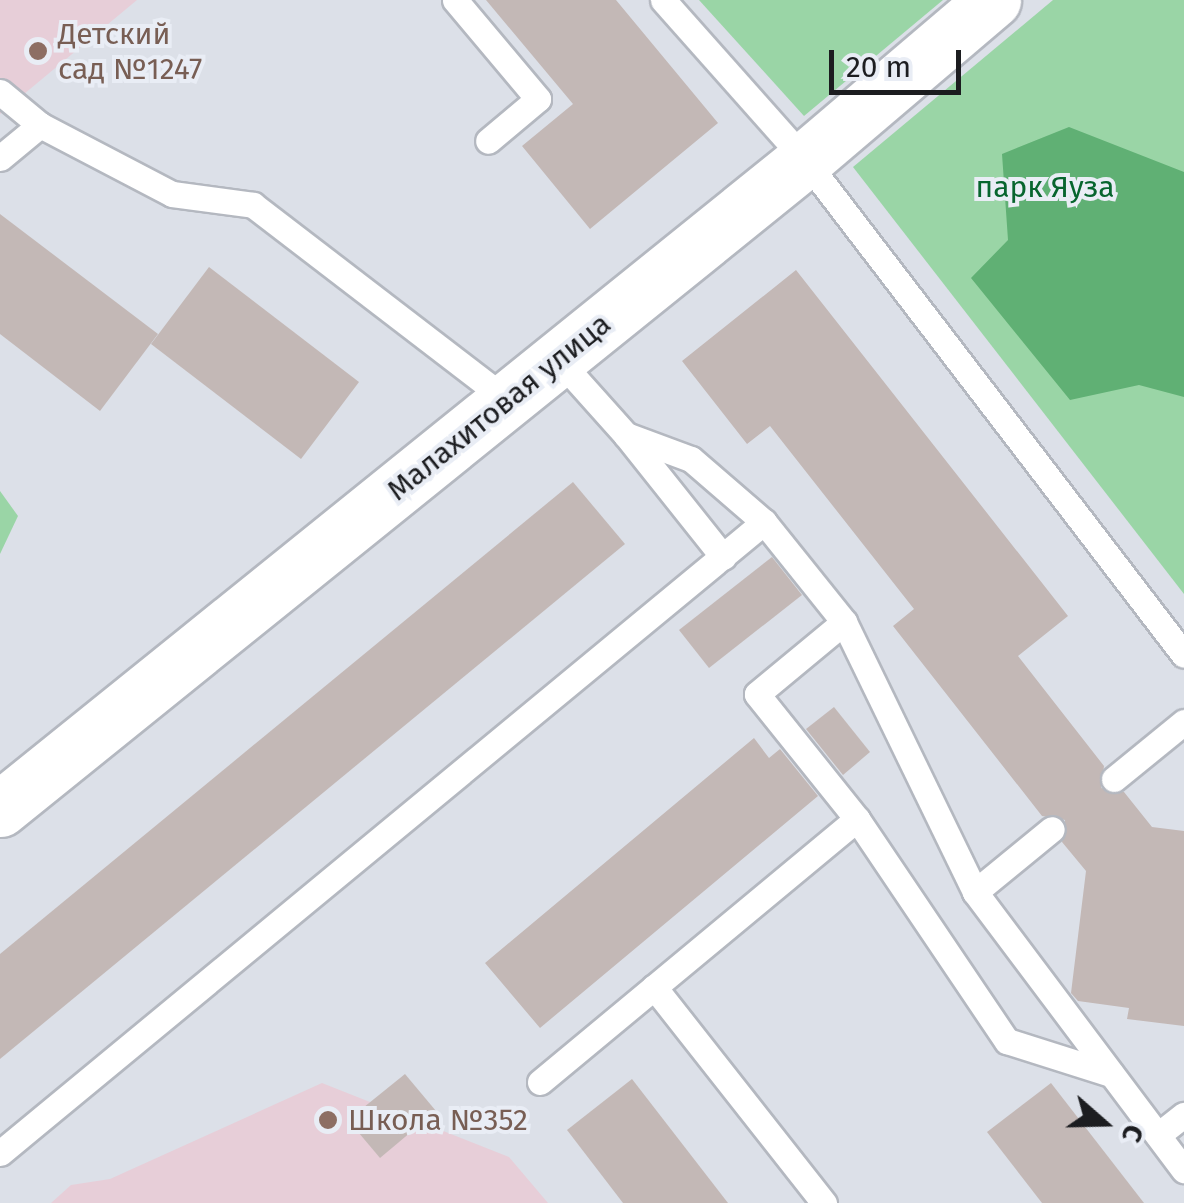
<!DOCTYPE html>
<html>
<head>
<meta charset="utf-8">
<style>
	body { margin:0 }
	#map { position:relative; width:1184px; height:1203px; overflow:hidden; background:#dce0e8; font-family:"Fira Sans",sans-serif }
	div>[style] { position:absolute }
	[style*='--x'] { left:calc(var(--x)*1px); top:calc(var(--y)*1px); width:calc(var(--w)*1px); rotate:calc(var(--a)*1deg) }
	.education>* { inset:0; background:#e7ced8 }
	.green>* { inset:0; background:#9ad5a6 }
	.forest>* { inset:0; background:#60b074 }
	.building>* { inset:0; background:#c3b8b6 }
	.roads { filter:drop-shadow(2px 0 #b4b8c0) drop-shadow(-2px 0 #b4b8c0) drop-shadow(0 2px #b4b8c0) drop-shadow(0 -2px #b4b8c0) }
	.service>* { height:25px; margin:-12.5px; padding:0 12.5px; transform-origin:12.5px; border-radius:12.5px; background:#fff }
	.tertiary>* { height:55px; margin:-27.5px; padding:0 27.5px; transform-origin:27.5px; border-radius:27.5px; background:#fff }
	.dots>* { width:28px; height:28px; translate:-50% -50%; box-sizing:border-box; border:5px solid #e9edf5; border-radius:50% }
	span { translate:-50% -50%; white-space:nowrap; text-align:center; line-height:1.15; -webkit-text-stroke:8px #e9edf5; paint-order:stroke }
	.education-label { font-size:30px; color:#785e54 }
	.left { translate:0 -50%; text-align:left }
	.park-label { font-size:30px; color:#07652e }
	.street-label { font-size:30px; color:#1c1d20 }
	.north { position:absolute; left:1054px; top:1073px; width:100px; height:100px; -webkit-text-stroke:8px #e9edf5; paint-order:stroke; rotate:110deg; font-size:28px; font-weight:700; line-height:40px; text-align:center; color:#1c1d20 }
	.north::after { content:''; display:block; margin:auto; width:35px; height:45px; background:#1c1d20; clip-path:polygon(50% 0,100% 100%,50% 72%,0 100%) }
	.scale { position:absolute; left:829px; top:50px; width:132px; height:45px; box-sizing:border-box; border:5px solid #1c1d20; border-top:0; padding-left:12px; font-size:30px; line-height:35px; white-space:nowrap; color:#1c1d20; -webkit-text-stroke:8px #e9edf5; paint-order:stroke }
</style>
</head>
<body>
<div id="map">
	<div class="education">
		<i style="clip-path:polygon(0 0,137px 0,0 114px)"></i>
		<i style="clip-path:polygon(322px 1083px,509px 1157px,548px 1203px,51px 1203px,71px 1185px,110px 1179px)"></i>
	</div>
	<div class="green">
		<i style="clip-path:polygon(699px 0,943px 0,804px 116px)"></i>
		<i style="clip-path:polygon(1053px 0,1184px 0,1184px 594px,853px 167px)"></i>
		<i style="clip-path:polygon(0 491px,18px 516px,0 554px)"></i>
	</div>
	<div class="forest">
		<i style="clip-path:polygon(1069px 127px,1184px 172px,1184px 397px,1139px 385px,1070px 400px,971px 278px,1008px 240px,1002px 154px)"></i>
	</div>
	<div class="building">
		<i style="clip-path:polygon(486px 0,616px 0,718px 123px,590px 229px,522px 146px,573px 104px)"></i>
		<i style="clip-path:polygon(0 214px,158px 334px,100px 411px,0 334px)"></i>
		<i style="clip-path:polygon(209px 267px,359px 382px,301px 459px,151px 344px)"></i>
		<i style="clip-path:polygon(796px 270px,1068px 616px,1018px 656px,1104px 766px,1101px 788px,1124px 792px,1152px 827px,1184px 831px,1184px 1026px,1127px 1019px,1129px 1008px,1078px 1001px,1071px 993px,1086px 871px,1062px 842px,1065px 820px,1042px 816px,893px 626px,914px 609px,770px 426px,747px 444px,682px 361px)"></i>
		<i style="clip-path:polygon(573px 482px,625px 544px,0 1059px,0 954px)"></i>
		<i style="clip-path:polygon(772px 557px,802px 595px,709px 668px,679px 630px)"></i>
		<i style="clip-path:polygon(834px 707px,870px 752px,843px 775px,806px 729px)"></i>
		<i style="clip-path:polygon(754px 738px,769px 758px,780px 749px,818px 796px,540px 1028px,485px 963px)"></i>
		<i style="clip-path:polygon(405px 1074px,436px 1111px,380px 1158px,348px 1120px)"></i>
		<i style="clip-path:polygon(632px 1079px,728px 1203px,623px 1203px,567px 1130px)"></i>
		<i style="clip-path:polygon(1051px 1083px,1144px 1203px,1042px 1203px,987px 1132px)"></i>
	</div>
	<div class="roads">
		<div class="service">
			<i style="--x:455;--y:0;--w:129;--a:50"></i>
			<i style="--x:538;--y:99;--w:65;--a:140"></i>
			<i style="--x:663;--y:0;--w:214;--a:48.4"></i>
			<i style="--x:805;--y:160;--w:623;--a:52.56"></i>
			<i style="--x:0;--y:92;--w:52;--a:39.5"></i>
			<i style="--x:40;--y:125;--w:149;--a:27.6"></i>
			<i style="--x:172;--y:194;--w:82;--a:7.7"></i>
			<i style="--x:253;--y:205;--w:320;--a:37.5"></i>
			<i style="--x:0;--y:158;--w:52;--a:-39.5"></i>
			<i style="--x:558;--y:359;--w:102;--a:48.2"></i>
			<i style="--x:626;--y:435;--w:69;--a:20.3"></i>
			<i style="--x:691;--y:459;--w:96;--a:40.8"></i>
			<i style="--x:764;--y:522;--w:128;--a:51.3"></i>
			<i style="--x:844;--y:622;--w:300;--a:64.1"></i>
			<i style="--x:975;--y:892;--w:348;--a:53.1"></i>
			<i style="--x:626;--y:435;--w:156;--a:51.5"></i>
			<i style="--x:1114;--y:779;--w:90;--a:-39.2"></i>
			<i style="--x:857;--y:819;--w:268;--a:56"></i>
			<i style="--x:1007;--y:1041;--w:109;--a:17.6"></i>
			<i style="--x:975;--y:892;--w:99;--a:-39.3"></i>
			<i style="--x:654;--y:987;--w:275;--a:51.8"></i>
			<i style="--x:540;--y:1082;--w:412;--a:-39.7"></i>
			<i style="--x:857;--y:819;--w:160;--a:-128.7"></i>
			<i style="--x:757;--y:694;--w:113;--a:-39.6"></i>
			<i style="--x:1158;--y:1135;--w:33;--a:-38"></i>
			<i style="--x:0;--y:1153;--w:991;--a:-39.55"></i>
		</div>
		<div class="tertiary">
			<i style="--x:0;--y:809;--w:1034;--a:-38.88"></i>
			<i style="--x:805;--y:160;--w:247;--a:-40.4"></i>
		</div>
	</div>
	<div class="dots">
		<i style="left:38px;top:51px;background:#8d6e63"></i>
		<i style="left:328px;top:1120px;background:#8d6e63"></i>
	</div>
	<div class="education-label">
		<span class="left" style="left:58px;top:51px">Детский<br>сад №1247</span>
		<span class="left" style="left:348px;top:1120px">Школа №352</span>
	</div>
	<div class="park-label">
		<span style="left:1045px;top:187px">парк Яуза</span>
	</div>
	<div class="street-label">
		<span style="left:499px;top:407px;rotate:-39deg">Малахитовая улица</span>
	</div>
	<div class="north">С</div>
	<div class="scale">20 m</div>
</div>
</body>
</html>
